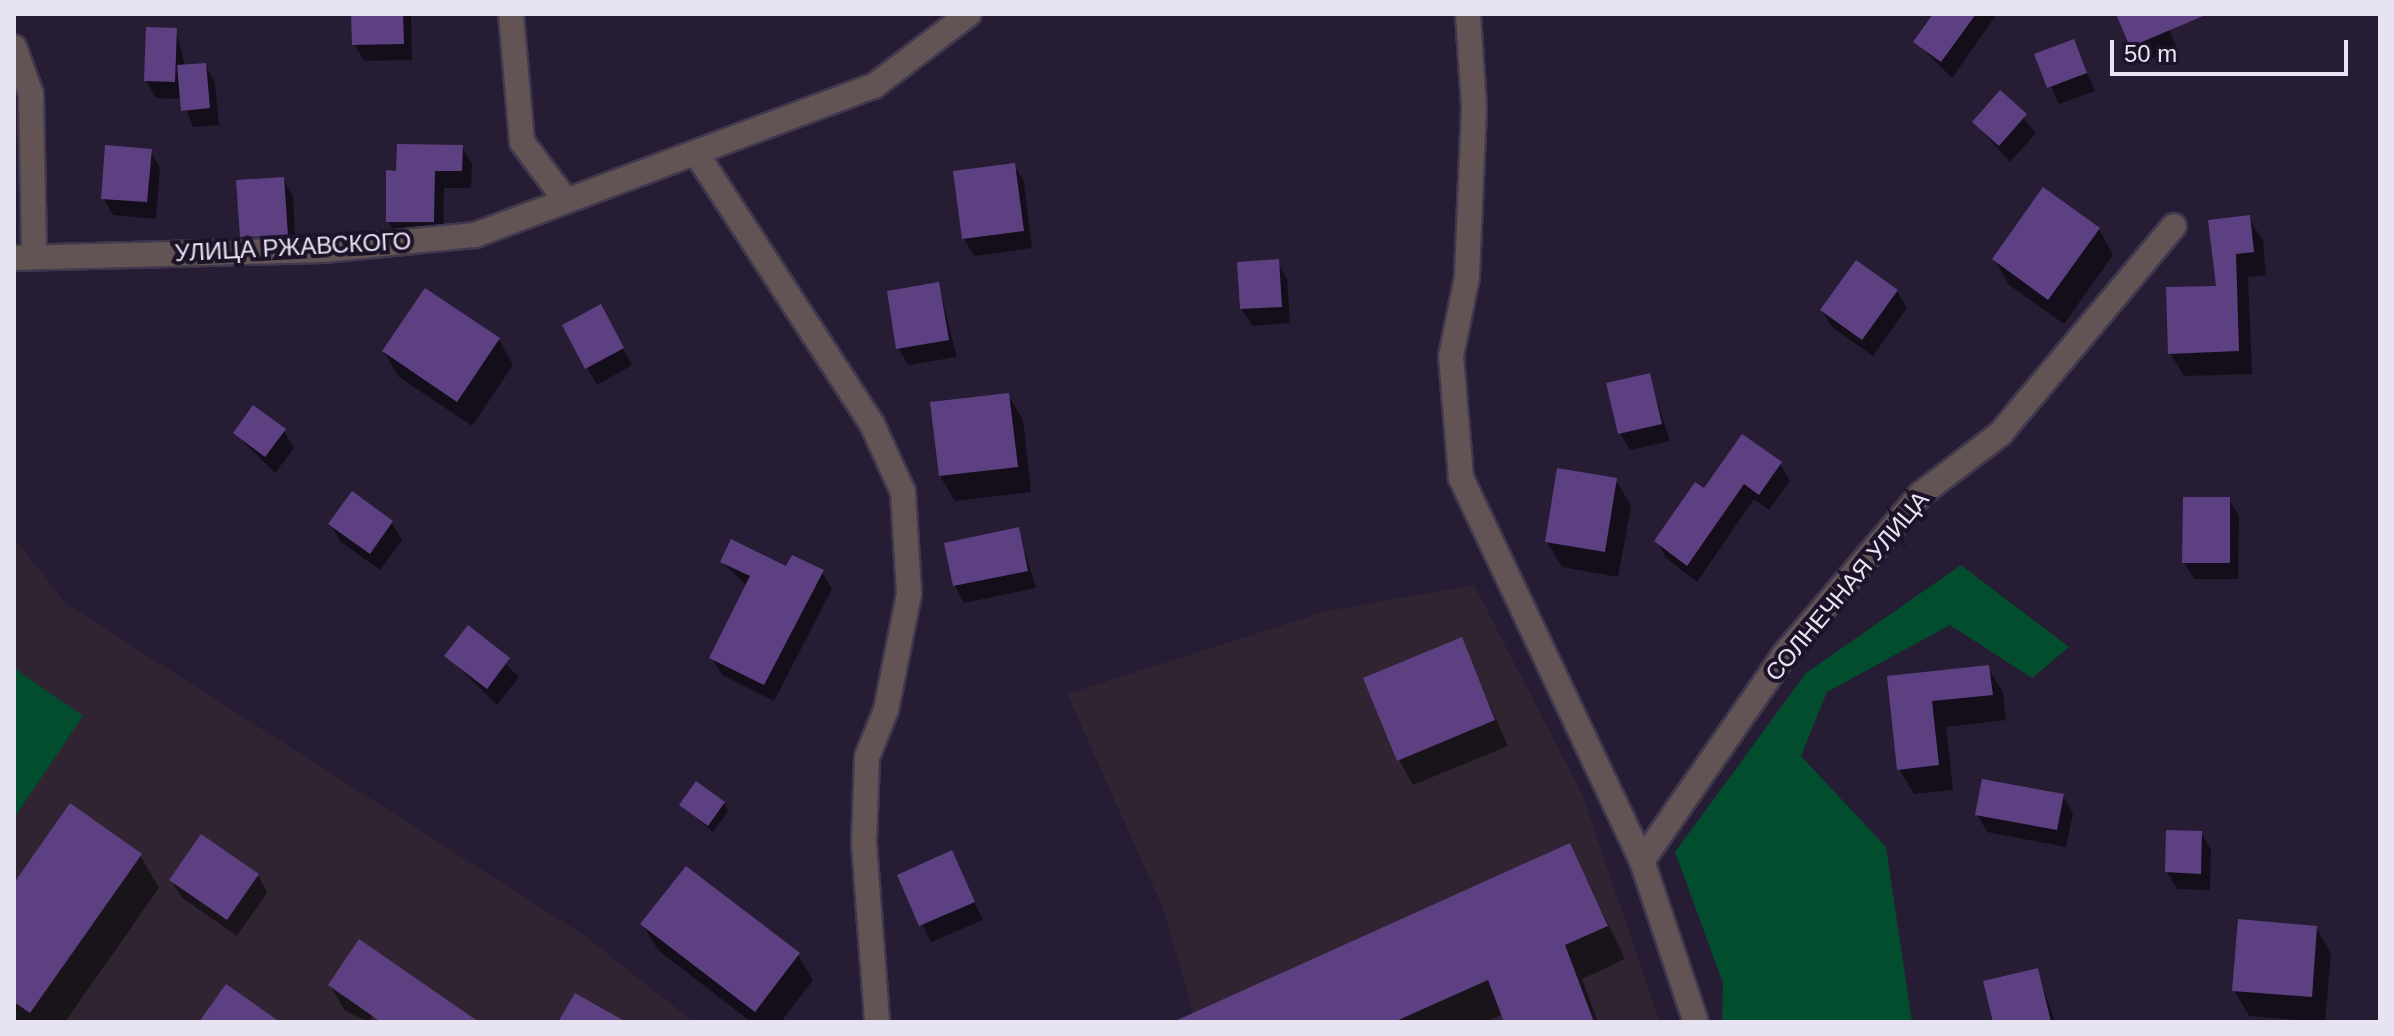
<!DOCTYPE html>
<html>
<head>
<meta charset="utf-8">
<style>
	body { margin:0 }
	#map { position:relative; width:2394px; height:1036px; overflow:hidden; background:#261c33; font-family:Helvetica,sans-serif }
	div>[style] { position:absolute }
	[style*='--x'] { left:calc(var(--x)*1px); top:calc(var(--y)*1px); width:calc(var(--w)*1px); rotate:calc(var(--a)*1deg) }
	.industrial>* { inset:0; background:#302432 }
	.green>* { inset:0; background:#034d2f }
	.shadow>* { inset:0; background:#0007 }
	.building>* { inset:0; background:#5d4081 }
	.roads { filter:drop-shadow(2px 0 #41384e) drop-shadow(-2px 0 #41384e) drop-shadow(0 2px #41384e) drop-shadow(0 -2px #41384e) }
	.street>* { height:24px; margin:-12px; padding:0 12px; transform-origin:12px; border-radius:12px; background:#625354 }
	span { translate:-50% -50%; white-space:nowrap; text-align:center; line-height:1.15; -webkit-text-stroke:8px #1c1328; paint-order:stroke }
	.street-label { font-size:24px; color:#e8e3f2 }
	.frame { position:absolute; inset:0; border:16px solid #e8e3f2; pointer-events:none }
	.scale { position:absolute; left:2110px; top:40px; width:238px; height:36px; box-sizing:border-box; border:4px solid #e8e3f2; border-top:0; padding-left:10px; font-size:24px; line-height:28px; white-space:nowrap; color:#e8e3f2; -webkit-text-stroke:6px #1c1328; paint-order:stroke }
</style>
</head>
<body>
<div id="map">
	<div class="industrial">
		<i style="clip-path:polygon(14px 538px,65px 603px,582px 934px,694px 1022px,14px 1022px)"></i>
		<i style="clip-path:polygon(1474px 585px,1582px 794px,1660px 1022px,1196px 1022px,1163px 908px,1067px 694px,1327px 611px)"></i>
	</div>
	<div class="green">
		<i style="clip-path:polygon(1961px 565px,2069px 647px,2032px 678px,1950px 625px,1827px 692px,1801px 756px,1886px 847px,1912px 1022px,1722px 1022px,1723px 983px,1675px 852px,1806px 673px)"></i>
		<i style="clip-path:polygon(14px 668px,83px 716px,14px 818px)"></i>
	</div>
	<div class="shadow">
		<i style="clip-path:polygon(353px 14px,411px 14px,412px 60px,364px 61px,354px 44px)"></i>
		<i style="clip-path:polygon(1936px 14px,1997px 14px,1952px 78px,1916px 42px)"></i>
		<i style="clip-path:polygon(2162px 14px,2177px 48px,2142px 63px,2118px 15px)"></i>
		<i style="clip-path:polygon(176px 30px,185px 67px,205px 65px,215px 82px,219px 125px,193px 127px,182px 99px,156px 98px,146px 81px)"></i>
		<i style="clip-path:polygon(2073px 41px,2095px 91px,2059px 104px,2037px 56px)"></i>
		<i style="clip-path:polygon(2000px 93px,2036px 133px,2010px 162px,1974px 122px)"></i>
		<i style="clip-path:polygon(462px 147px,472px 164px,471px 188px,444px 188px,443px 239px,398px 238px,388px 221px,398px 173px)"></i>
		<i style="clip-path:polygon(150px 150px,160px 168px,156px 219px,113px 215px,103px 198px)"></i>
		<i style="clip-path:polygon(1014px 165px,1024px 182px,1032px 248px,974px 256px,964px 239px,956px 173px)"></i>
		<i style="clip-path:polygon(283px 179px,293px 196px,296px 253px,252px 254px,242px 237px)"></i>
		<i style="clip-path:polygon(2249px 218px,2263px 241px,2266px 275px,2248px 277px,2252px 374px,2184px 376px,2170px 353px,2218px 287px)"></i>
		<i style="clip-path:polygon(2099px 229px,2113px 255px,2064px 324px,2009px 285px,1994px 259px)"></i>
		<i style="clip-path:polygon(1277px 262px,1287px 279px,1290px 323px,1252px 326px,1242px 309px)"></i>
		<i style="clip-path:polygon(938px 284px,957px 357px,908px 365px,898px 348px)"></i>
		<i style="clip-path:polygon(1897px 291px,1907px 308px,1873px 356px,1832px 327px,1822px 310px)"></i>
		<i style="clip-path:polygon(610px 323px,632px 365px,597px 385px,587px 368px)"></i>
		<i style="clip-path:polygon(499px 340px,513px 365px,472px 426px,399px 377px,384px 352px)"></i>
		<i style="clip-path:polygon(1649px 375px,1670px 441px,1630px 450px,1620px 433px)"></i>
		<i style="clip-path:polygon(1008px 395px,1023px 420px,1031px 492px,955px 501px,940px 476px)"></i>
		<i style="clip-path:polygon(284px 431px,294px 448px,275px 473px,235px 433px)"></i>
		<i style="clip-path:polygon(1780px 464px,1790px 481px,1769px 510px,1754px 499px,1697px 582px,1666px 558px,1657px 541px,1705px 491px)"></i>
		<i style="clip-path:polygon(1616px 480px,1631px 506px,1618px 577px,1562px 567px,1547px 542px)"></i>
		<i style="clip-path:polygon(352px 494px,392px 523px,402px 540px,380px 570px,340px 541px,331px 524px)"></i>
		<i style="clip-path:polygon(2229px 499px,2239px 516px,2238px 579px,2194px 579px,2184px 562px)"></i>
		<i style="clip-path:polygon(1018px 529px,1036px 588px,964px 603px,955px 586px)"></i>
		<i style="clip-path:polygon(722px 562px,822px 572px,832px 589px,774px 701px,722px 675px,712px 658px,747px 586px)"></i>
		<i style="clip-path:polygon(468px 628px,519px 677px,497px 705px,447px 656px)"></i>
		<i style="clip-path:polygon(1461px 640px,1508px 746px,1413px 785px,1399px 760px)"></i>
		<i style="clip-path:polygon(1988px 667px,2003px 693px,2006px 720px,1946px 727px,1953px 790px,1914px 794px,1899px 769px,1889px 678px)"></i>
		<i style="clip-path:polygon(2063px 796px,2073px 813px,2066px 847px,1987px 832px,1977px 814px)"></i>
		<i style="clip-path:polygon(724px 803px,728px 811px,713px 832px,681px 805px)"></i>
		<i style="clip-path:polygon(2201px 833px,2211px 850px,2210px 890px,2177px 889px,2167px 872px)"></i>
		<i style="clip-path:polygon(1570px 845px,1625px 959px,1582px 979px,1598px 1022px,1506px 1022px,1503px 1014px,1486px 1022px,1218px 1022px)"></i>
		<i style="clip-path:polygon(951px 853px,983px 920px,931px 942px,899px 876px)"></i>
		<i style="clip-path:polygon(140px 855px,159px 888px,65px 1022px,14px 1020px,14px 886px)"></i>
		<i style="clip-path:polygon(258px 875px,267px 893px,237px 936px,181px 897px,171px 880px)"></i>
		<i style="clip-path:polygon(643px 925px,798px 955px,813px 980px,781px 1022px,751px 1022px,658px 950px)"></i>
		<i style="clip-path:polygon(2316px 928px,2331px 953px,2325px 1022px,2249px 1016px,2234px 990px)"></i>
		<i style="clip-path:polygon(359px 942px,437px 996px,452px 1022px,421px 1022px,383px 1000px,369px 1022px,345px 1011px,330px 985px)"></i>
		<i style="clip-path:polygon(2037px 970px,2055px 1022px,1995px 1022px)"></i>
	</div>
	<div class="building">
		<i style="clip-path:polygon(351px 14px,403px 14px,404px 44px,352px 45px)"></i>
		<i style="clip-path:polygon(1933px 14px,1976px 14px,1941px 62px,1913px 42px)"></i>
		<i style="clip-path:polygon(2116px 14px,2208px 14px,2130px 47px)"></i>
		<i style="clip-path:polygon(146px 27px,177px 28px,175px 82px,144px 81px)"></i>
		<i style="clip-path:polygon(2074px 39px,2087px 73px,2047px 88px,2034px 54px)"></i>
		<i style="clip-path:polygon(206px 63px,210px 108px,181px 111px,177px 65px)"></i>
		<i style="clip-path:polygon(2000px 90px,2027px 114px,1999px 146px,1972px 122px)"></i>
		<i style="clip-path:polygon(397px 144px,463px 145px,462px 171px,435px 171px,434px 222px,386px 222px,386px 170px,396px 171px)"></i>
		<i style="clip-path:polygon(105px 145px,152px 149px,147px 202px,101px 199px)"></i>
		<i style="clip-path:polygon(1015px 163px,1024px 231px,962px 239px,953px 171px)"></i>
		<i style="clip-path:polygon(284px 177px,288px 236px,240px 237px,236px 180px)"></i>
		<i style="clip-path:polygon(2043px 187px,2100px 228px,2048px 300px,1992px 259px)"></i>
		<i style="clip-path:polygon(2250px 215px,2254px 252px,2236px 254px,2239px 351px,2168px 354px,2166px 287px,2216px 286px,2208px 220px)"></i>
		<i style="clip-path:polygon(1279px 259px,1282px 307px,1240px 309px,1237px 262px)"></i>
		<i style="clip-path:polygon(1856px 260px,1898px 290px,1862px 340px,1820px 310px)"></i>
		<i style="clip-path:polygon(939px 282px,949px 340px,896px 349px,887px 291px)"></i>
		<i style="clip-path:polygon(425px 288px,500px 338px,457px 402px,382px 351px)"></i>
		<i style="clip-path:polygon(601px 304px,624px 348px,585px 369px,562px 325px)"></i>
		<i style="clip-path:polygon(1650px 373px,1662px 424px,1618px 434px,1606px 383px)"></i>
		<i style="clip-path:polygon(1009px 393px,1018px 467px,939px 476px,930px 402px)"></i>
		<i style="clip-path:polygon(253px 405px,286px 429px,265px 457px,233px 433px)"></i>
		<i style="clip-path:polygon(1742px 434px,1782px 462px,1759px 495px,1744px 484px,1687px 566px,1654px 541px,1695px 482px,1704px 488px)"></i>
		<i style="clip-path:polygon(1557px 468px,1617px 478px,1605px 552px,1545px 542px)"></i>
		<i style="clip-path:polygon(352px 491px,393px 521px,370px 554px,328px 524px)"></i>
		<i style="clip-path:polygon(2183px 497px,2230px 497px,2230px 563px,2182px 563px)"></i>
		<i style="clip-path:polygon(1019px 527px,1028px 571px,953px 586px,944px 543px)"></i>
		<i style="clip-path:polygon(731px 539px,786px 566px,792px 555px,824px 570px,764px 685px,709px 658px,750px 576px,720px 562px)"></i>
		<i style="clip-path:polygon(468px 625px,510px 658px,487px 689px,444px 656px)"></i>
		<i style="clip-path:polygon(1462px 637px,1495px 720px,1397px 761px,1363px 678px)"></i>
		<i style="clip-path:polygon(1989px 665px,1993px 695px,1932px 701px,1939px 765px,1897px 770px,1887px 676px)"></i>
		<i style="clip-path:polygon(1982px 779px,2064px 794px,2057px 830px,1975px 815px)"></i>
		<i style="clip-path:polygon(696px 781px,725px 802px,708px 826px,679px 805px)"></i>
		<i style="clip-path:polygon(70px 803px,142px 854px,30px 1013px,14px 1002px,14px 883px)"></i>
		<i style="clip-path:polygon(2166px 830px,2202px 831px,2201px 874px,2165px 872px)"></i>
		<i style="clip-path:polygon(201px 834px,259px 874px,227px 920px,169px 880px)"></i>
		<i style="clip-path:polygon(1570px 843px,1608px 926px,1565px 945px,1594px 1022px,1504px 1022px,1488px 980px,1394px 1022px,1173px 1022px)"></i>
		<i style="clip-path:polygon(952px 850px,975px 902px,919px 926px,897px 875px)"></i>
		<i style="clip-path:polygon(686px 866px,800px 953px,755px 1012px,640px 924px)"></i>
		<i style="clip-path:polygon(2238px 919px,2317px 926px,2312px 997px,2232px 991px)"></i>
		<i style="clip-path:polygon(359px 939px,479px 1022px,381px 1022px,328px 985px)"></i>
		<i style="clip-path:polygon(2038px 968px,2051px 1022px,1993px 1022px,1983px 981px)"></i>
		<i style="clip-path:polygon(226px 984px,280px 1022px,199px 1022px)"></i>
		<i style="clip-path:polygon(575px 993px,626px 1022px,558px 1022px)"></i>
	</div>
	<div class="roads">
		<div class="street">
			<i style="--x:511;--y:14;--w:128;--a:85.1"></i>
			<i style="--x:522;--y:142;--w:70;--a:53.1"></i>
			<i style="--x:1468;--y:14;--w:94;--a:86.3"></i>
			<i style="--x:1474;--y:108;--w:169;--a:92.4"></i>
			<i style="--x:1467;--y:277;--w:81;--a:101.4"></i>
			<i style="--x:1451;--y:356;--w:122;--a:85.3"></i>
			<i style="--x:1461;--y:478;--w:424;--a:64.7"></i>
			<i style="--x:1642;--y:861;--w:170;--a:71.5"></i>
			<i style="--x:14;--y:47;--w:50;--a:70.1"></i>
			<i style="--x:31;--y:94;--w:163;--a:88.9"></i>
			<i style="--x:698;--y:156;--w:320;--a:57"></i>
			<i style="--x:872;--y:424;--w:75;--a:65.5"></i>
			<i style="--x:903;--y:492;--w:102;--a:86.6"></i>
			<i style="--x:909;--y:594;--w:118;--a:101.2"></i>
			<i style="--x:886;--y:710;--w:51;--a:112"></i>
			<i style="--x:867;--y:757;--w:86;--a:92"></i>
			<i style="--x:864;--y:843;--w:179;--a:85.8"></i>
			<i style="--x:14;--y:258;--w:310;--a:-1.5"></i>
			<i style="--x:324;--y:250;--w:152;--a:-5.7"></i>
			<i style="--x:475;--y:235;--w:426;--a:-20.5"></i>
			<i style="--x:874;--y:86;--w:119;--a:-37.2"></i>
			<i style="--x:1642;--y:861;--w:250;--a:-55.4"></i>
			<i style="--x:1784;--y:655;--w:211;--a:-49.6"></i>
			<i style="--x:1921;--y:494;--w:99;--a:-37.2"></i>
			<i style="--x:2000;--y:434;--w:271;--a:-50.1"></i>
		</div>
	</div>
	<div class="street-label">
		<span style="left:293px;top:247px;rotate:-3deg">УЛИЦА РЖАВСКОГО</span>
		<span style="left:1847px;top:586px;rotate:-50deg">СОЛНЕЧНАЯ УЛИЦА</span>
	</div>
	<div class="frame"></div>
	<div class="scale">50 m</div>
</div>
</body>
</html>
